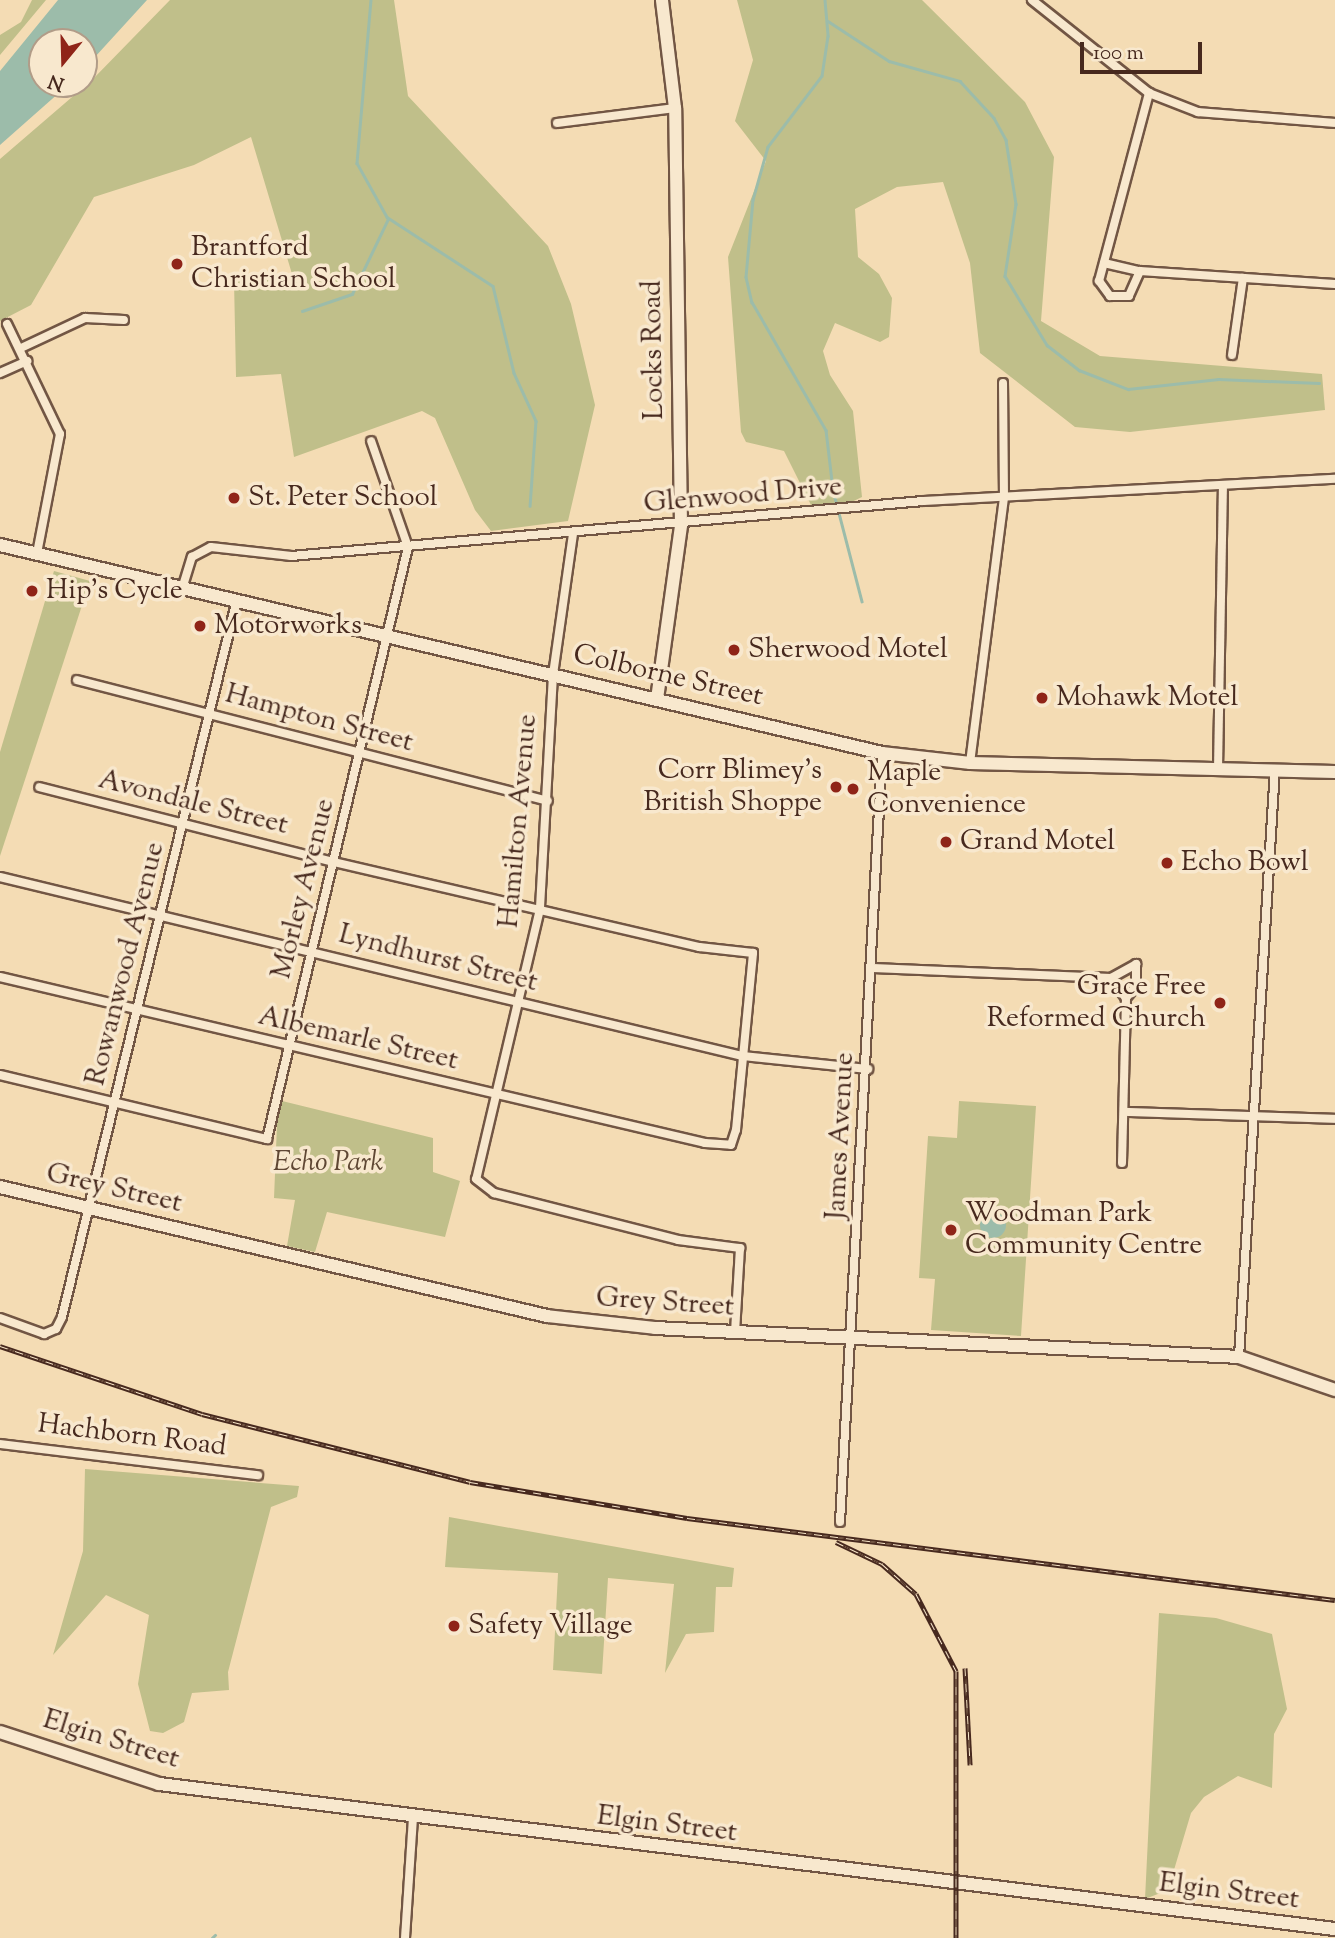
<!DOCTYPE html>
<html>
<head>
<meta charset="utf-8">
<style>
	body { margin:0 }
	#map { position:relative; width:1335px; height:1938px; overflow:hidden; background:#f4dcb4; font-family:"Sorts Mill Goudy",serif }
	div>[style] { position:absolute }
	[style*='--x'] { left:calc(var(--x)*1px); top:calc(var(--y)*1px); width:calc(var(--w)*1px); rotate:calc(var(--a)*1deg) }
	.green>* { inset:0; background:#c0bf8a }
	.water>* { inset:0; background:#9cbcaa }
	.round { border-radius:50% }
	.stream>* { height:2.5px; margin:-1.25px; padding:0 1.25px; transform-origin:1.25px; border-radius:1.25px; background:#9cbcaa }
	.roads { filter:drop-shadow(2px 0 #725644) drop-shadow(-2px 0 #725644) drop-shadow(0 2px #725644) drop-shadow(0 -2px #725644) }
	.street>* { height:8px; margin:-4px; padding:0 4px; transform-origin:4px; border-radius:4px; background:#f8e8ce }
	.secondary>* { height:12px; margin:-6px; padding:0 6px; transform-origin:6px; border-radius:6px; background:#f8e8ce }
	.rail>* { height:5px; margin-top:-2.5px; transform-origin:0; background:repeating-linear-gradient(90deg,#f8e8ce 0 8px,#47291e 0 16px); box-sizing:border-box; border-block:2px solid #47291e }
	.dots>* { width:19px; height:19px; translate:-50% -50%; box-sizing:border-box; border:4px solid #f8e8ce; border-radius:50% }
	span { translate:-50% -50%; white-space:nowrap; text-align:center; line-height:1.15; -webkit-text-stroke:7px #f8e8ce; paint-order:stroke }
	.poi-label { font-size:28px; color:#47291e }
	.left { translate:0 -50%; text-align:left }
	.right { translate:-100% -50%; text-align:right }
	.street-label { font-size:28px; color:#47291e }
	.park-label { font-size:28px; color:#5f4734; font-style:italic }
	.north { position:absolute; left:28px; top:28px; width:70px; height:70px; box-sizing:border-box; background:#f8e8ce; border:2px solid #b19c88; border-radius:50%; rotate:199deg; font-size:19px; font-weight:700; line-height:28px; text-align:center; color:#47291e }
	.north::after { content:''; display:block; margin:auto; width:24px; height:32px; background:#8f2418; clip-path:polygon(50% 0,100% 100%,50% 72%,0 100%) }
	.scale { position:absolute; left:1080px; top:42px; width:122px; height:32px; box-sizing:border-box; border:4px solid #47291e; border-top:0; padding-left:9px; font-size:21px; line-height:24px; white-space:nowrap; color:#47291e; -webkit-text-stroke:5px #f8e8ce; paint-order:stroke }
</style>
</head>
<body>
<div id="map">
	<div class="green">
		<i style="clip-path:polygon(32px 0,46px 0,0 55px,0 35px,21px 22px)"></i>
		<i style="clip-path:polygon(170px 0,394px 0,408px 96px,548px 246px,571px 304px,595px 405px,568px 521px,491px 531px,475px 510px,435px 418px,422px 411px,294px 457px,281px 374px,236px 377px,234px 281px,292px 274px,251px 137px,194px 165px,94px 197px,31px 305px,0 321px,0 159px,93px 79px)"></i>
		<i style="clip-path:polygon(737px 0,922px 0,1025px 102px,1054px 157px,1041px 321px,1100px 356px,1322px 374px,1325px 410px,1130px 432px,1075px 427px,980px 353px,970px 263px,943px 182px,897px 187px,855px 209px,858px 257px,879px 274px,892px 298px,889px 337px,880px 342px,835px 323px,823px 351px,830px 375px,853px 411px,862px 497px,839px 508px,813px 509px,784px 451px,746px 442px,741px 432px,728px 257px,766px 161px,735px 121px,753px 60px)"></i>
		<i style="clip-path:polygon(54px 571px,90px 581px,0 856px,0 752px)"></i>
		<i style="clip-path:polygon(278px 1100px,433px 1138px,433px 1172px,460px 1181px,445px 1237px,327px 1212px,315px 1252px,287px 1246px,295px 1200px,274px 1198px)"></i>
		<i style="clip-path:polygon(959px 1101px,1036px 1106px,1021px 1336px,931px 1330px,935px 1279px,919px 1278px,928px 1136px,957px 1138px)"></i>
		<i style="clip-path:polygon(85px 1469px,299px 1486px,297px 1497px,271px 1507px,228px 1672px,229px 1690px,192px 1693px,184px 1722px,163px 1733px,150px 1731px,138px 1684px,149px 1615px,106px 1595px,53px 1655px,83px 1551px)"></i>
		<i style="clip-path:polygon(449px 1517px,734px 1568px,732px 1587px,716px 1587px,714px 1632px,686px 1634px,665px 1673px,674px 1584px,608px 1578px,602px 1674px,553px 1670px,558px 1573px,445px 1567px)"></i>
		<i style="clip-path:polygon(1159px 1613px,1216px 1618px,1272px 1634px,1287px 1709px,1274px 1734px,1272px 1788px,1238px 1776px,1204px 1797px,1191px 1813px,1168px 1890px,1145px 1899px)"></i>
	</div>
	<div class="water">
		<i style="clip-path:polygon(58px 0,147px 0,84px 69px,84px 42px,42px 42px,42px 84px,69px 84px,0 145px,0 71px)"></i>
		<i class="round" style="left:980px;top:1212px;width:26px;height:26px"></i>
	</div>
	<div class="stream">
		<i style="--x:371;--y:0;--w:164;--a:94.9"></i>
		<i style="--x:357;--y:163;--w:62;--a:60.9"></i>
		<i style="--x:387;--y:217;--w:126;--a:33.1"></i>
		<i style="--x:493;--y:286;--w:89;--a:76.4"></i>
		<i style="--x:514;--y:373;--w:53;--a:65.4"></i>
		<i style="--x:536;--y:421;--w:85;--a:94"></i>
		<i style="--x:825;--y:0;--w:36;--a:85"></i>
		<i style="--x:828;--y:36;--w:40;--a:98.5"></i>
		<i style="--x:822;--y:76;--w:89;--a:127.3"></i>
		<i style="--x:768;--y:147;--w:55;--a:105.8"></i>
		<i style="--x:753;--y:200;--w:77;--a:95.2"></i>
		<i style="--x:746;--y:277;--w:26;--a:77"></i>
		<i style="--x:752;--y:302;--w:148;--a:60"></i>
		<i style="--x:826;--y:430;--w:60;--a:83.3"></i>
		<i style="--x:833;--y:490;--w:115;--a:75.4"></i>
		<i style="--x:828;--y:21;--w:73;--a:33.3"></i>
		<i style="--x:889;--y:61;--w:74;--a:15.7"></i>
		<i style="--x:960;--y:81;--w:50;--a:47.4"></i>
		<i style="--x:994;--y:118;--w:25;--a:61"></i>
		<i style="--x:1006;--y:140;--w:65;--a:81.1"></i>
		<i style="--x:1016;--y:204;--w:73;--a:98.7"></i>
		<i style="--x:1005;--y:276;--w:81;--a:58.7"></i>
		<i style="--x:1047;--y:345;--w:41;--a:38"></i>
		<i style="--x:1079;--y:370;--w:53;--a:21.2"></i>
		<i style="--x:1128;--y:389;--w:91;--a:-6.3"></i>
		<i style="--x:1218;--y:379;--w:101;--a:2.3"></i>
		<i style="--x:302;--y:311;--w:53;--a:-18.8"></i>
		<i style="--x:352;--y:294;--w:83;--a:-64.4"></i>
		<i style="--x:212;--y:1938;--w:4;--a:-45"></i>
	</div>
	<div class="roads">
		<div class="street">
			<i style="--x:1032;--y:0;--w:149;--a:38.5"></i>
			<i style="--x:1149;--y:93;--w:53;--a:21.2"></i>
			<i style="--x:1198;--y:112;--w:137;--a:4.6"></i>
			<i style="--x:557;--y:123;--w:119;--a:-7.2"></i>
			<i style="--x:1104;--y:263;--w:37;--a:13"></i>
			<i style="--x:1140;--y:271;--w:195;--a:3.8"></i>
			<i style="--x:1140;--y:271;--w:27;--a:114"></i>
			<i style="--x:1129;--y:296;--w:19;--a:180"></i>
			<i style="--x:1110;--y:296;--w:19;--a:-126"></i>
			<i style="--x:1099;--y:281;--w:195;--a:-75.1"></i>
			<i style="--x:7;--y:324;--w:122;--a:64.3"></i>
			<i style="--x:60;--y:434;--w:122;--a:100.9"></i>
			<i style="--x:21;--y:348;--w:71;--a:-25.1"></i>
			<i style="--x:85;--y:318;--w:39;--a:3"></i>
			<i style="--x:1232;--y:355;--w:78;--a:-81.9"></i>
			<i style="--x:0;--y:373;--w:30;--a:-24"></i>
			<i style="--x:573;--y:534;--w:142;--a:98.1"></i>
			<i style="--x:553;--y:675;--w:234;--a:93.2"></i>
			<i style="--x:540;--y:909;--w:277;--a:103.3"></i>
			<i style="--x:476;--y:1179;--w:23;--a:38"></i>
			<i style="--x:494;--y:1193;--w:190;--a:14.3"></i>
			<i style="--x:678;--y:1240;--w:63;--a:7.4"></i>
			<i style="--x:740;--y:1248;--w:85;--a:93.4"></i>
			<i style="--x:182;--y:589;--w:34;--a:-73"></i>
			<i style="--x:192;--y:557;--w:21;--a:-28"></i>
			<i style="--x:211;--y:547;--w:81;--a:6.4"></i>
			<i style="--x:291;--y:556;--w:634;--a:-4.97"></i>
			<i style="--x:923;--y:501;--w:413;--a:-3.1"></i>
			<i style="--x:77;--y:680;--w:486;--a:14.4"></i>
			<i style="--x:970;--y:763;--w:268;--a:-82.7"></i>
			<i style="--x:1004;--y:497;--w:114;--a:-90.5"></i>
			<i style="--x:1218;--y:769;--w:280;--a:-89"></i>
			<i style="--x:0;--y:877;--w:763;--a:13.56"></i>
			<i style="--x:742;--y:1056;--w:127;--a:5.9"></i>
			<i style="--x:873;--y:968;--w:238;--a:2.4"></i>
			<i style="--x:1111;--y:978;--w:29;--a:-29"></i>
			<i style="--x:1136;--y:964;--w:22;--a:90"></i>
			<i style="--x:1136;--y:986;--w:16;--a:130"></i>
			<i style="--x:1126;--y:998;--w:25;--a:-127"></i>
			<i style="--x:0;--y:977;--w:724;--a:13.25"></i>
			<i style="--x:705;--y:1143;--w:26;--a:4"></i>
			<i style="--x:731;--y:1145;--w:16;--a:-72"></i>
			<i style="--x:736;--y:1130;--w:178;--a:-84.5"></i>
			<i style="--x:753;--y:953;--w:54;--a:-173.7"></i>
			<i style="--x:699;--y:947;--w:376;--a:-166.9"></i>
			<i style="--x:333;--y:862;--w:303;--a:-165.7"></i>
			<i style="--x:0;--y:1075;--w:275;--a:13.5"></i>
			<i style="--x:267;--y:1139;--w:609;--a:-76.6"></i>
			<i style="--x:408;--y:547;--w:112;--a:-109.2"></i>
			<i style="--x:1126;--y:1112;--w:209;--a:1.9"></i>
			<i style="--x:1122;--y:1163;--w:165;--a:-88.6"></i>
			<i style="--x:0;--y:1318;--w:47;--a:20"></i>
			<i style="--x:44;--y:1334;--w:13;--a:-23"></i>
			<i style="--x:56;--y:1329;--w:13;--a:-63"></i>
			<i style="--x:62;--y:1317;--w:735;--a:-76.3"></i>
			<i style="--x:1239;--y:1357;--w:589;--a:-86.5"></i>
			<i style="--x:0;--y:1444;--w:260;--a:6.9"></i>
			<i style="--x:840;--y:1522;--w:770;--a:-86.87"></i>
			<i style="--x:405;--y:1938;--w:120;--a:-86.2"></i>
		</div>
		<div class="secondary">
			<i style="--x:0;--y:545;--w:906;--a:13.27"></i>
			<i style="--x:882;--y:753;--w:89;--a:6.5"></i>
			<i style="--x:970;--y:763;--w:365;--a:1.4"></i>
			<i style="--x:657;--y:699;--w:176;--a:-82.1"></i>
			<i style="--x:681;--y:525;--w:417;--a:-90.8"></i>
			<i style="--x:675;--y:108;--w:109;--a:-96.9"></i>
			<i style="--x:0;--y:1187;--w:562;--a:13.27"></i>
			<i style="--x:547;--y:1316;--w:109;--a:6.3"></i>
			<i style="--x:655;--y:1328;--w:585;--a:2.84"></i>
			<i style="--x:1239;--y:1357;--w:102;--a:19"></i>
			<i style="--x:0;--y:1732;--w:167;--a:18.1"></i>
			<i style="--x:159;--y:1784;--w:1185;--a:7.03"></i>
		</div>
	</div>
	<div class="rail">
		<i style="--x:0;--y:1346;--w:213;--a:18.6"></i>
		<i style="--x:202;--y:1414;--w:276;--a:14.2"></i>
		<i style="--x:470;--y:1482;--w:220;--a:9.4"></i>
		<i style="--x:687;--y:1518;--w:653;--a:7.21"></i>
		<i style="--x:836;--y:1542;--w:51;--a:25.6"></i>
		<i style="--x:882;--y:1564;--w:45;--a:41.4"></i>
		<i style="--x:916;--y:1594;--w:87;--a:62.5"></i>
		<i style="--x:956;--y:1671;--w:267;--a:90"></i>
		<i style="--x:965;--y:1668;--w:97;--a:87"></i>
	</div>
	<div class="dots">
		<i style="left:177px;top:264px;background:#8f2418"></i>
		<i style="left:234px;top:498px;background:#8f2418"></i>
		<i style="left:32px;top:591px;background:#8f2418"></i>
		<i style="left:200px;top:626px;background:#8f2418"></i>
		<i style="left:734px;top:650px;background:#8f2418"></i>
		<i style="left:1042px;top:698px;background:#8f2418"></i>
		<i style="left:836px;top:787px;background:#8f2418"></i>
		<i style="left:853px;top:789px;background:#8f2418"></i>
		<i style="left:946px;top:842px;background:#8f2418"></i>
		<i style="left:1167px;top:863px;background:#8f2418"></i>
		<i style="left:1220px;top:1003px;background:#8f2418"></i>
		<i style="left:951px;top:1230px;background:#8f2418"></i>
		<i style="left:454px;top:1626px;background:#8f2418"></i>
	</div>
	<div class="poi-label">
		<span class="left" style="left:191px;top:264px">Brantford<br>Christian School</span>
		<span class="left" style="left:248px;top:498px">St. Peter School</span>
		<span class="left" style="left:46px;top:591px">Hip’s Cycle</span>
		<span class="left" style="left:214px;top:626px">Motorworks</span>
		<span class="left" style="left:748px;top:650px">Sherwood Motel</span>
		<span class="left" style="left:1056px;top:698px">Mohawk Motel</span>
		<span class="right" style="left:822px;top:787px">Corr Blimey's<br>British Shoppe</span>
		<span class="left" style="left:867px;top:789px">Maple<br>Convenience</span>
		<span class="left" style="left:960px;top:842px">Grand Motel</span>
		<span class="left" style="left:1181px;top:863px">Echo Bowl</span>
		<span class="right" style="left:1206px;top:1003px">Grace Free<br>Reformed Church</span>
		<span class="left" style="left:965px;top:1230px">Woodman Park<br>Community Centre</span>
		<span class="left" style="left:468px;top:1626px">Safety Village</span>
	</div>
	<div class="street-label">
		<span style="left:654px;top:350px;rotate:-91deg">Locks Road</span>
		<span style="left:743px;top:496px;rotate:-5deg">Glenwood Drive</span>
		<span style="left:668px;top:676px;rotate:13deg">Colborne Street</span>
		<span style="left:319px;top:719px;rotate:15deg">Hampton Street</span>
		<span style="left:193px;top:803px;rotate:14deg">Avondale Street</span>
		<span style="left:519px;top:821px;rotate:-85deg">Hamilton Avenue</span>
		<span style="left:304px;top:889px;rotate:-76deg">Morley Avenue</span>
		<span style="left:438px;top:959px;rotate:14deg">Lyndhurst Street</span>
		<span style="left:126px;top:964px;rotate:-76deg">Rowanwood Avenue</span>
		<span style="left:358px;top:1039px;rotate:13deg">Albemarle Street</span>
		<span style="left:841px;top:1136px;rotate:-87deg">James Avenue</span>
		<span style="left:114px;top:1189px;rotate:13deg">Grey Street</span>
		<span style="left:665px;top:1303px;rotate:4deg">Grey Street</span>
		<span style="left:132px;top:1436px;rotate:7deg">Hachborn Road</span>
		<span style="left:111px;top:1740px;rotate:17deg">Elgin Street</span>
		<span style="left:667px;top:1825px;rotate:7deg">Elgin Street</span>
		<span style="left:1229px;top:1892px;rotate:7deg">Elgin Street</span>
	</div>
	<div class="park-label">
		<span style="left:328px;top:1163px">Echo Park</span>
	</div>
	<div class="north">N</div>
	<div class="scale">100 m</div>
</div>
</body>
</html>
